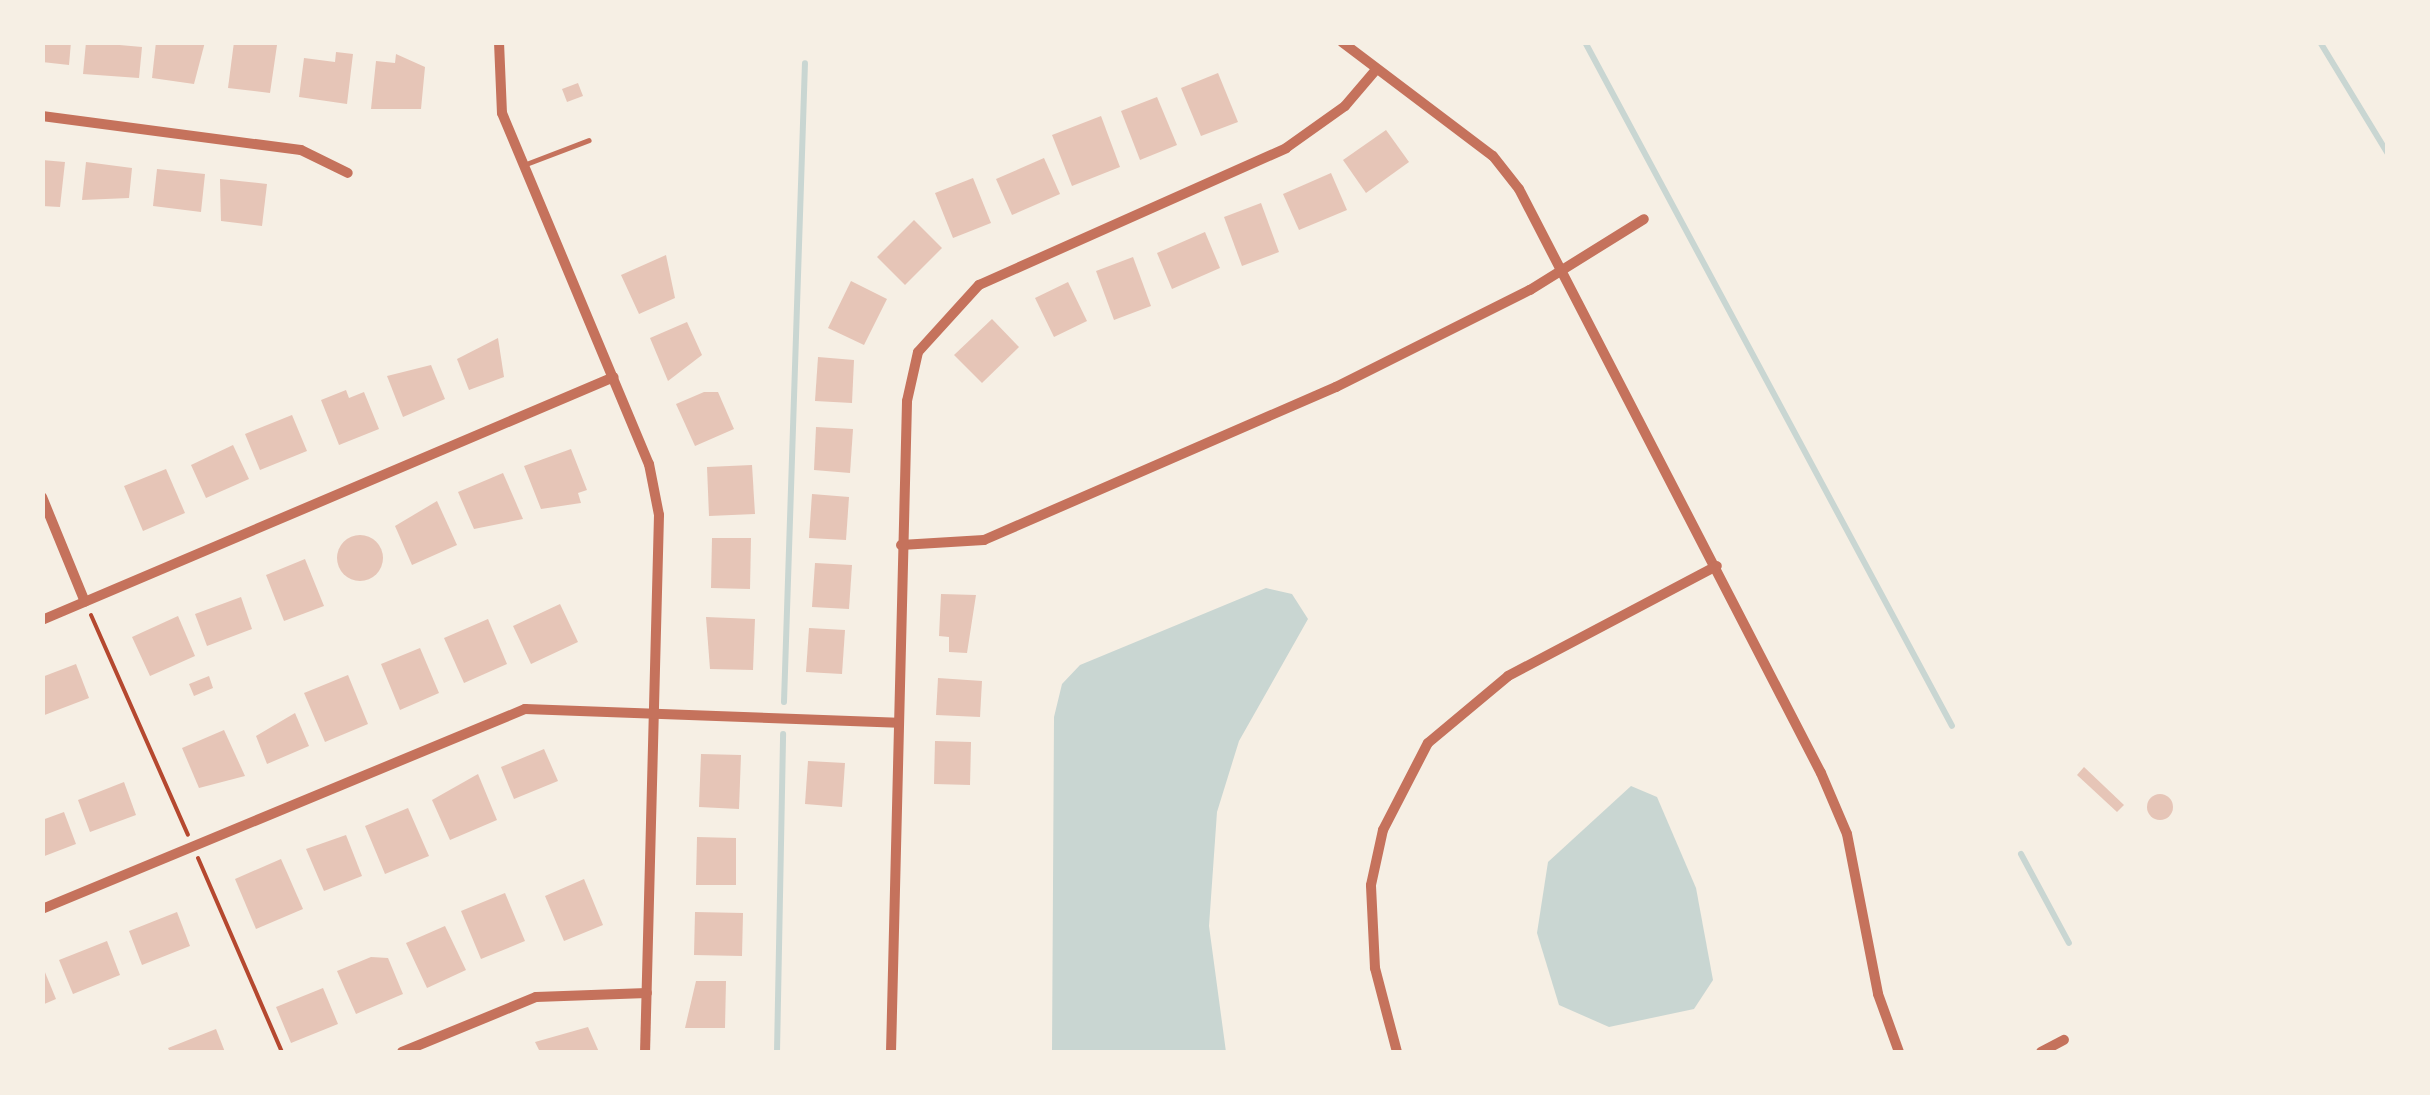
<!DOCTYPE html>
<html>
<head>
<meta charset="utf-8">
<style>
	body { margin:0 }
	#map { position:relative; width:2430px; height:1095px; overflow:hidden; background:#f6efe4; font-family:"IBM Plex Sans",sans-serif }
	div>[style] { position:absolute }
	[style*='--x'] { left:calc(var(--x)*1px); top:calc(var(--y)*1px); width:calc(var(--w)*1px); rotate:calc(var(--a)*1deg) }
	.water>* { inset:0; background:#c9d6d2 }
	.stream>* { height:6px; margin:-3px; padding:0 3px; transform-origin:3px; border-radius:3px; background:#c9d6d2 }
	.building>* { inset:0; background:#e6c5b7 }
	.round { border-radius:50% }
	.path>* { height:4px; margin:-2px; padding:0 2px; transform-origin:2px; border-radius:2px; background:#b5482f }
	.service>* { height:5px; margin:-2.5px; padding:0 2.5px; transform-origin:2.5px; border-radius:2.5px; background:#c5725c }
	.minor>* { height:10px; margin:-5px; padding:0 5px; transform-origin:5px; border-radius:5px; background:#c5725c }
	span { translate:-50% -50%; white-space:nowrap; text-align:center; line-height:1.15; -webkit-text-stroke:9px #f6efe4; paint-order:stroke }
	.frame { position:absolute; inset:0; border:45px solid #f6efe4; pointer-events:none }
</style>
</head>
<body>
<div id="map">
	<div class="water">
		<i style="clip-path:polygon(1266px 588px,1292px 594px,1308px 619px,1239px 741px,1217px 812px,1209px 926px,1226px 1052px,1052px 1052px,1054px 717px,1062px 684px,1080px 665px)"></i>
		<i style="clip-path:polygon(1631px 786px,1657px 797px,1696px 888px,1713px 980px,1694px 1009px,1609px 1027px,1559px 1005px,1537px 933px,1548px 862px)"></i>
	</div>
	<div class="stream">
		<i style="--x:1585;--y:42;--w:776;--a:61.78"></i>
		<i style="--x:2320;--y:42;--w:131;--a:58.7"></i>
		<i style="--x:784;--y:702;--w:639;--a:-88.12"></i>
		<i style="--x:2021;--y:854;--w:101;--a:61.7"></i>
		<i style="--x:777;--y:1052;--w:318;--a:-88.9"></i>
	</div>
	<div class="building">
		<i style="clip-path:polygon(42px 42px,71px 42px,69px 65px,42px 62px)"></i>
		<i style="clip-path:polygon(86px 42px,142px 47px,139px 78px,83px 74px)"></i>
		<i style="clip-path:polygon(156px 42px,205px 42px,194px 84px,152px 78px)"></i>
		<i style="clip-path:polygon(234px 42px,277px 45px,270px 93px,228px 88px)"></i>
		<i style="clip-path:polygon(336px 52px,353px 54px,347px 104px,299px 97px,304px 58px,335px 62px)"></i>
		<i style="clip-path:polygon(396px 54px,425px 67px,421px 109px,371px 109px,376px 61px,395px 63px)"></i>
		<i style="clip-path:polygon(1218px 73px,1238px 122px,1201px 136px,1181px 88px)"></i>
		<i style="clip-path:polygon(578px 83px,583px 96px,567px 102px,562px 89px)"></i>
		<i style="clip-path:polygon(1157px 97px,1177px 145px,1140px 160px,1121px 111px)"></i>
		<i style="clip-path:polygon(1101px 116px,1120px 167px,1072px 186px,1052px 135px)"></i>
		<i style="clip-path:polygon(1386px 130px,1409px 162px,1366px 193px,1343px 160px)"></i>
		<i style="clip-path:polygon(1044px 158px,1060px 194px,1012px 215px,996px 179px)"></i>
		<i style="clip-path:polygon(42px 160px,65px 162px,60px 207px,42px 206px)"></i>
		<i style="clip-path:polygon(86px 162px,132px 168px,129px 198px,82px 200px)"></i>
		<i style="clip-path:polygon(157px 169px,205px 174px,201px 212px,153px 206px)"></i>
		<i style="clip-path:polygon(1331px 173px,1347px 210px,1299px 230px,1283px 194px)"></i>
		<i style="clip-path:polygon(973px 178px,991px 223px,953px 238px,935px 193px)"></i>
		<i style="clip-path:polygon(220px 179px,267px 184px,262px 226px,221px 221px)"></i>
		<i style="clip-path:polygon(1261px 203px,1279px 252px,1242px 266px,1224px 217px)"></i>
		<i style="clip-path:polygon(914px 220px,942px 248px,905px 285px,877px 257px)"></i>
		<i style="clip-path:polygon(1205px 232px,1220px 268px,1172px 289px,1157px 253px)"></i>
		<i style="clip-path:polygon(666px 255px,675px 298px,639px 314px,621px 275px)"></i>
		<i style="clip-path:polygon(1133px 257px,1151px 306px,1114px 320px,1096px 271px)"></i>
		<i style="clip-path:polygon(851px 281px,887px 299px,864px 345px,828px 328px)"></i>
		<i style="clip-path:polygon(1068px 282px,1087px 321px,1054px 337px,1035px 298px)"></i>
		<i style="clip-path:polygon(992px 319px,1019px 347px,982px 383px,954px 355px)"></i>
		<i style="clip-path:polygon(687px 322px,702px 355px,668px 381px,650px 338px)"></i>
		<i style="clip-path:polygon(498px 338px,504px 377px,469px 390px,457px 359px)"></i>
		<i style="clip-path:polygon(818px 357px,854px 360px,852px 403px,815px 401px)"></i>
		<i style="clip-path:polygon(431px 365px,445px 399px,403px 417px,387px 376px)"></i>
		<i style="clip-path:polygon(346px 390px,349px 398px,364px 392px,379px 429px,339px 445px,321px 400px)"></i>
		<i style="clip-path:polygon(704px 392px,718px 392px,734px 429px,695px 446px,676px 404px)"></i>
		<i style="clip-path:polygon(292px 415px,307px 451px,260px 470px,245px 434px)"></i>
		<i style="clip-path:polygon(816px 427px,853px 429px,850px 473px,814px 470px)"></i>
		<i style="clip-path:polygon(233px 445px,249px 479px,206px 498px,191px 465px)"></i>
		<i style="clip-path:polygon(571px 449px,587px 490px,578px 493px,581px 503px,541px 509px,524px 466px)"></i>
		<i style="clip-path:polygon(752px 465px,755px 514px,709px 516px,707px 467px)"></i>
		<i style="clip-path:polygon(166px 469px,185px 513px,143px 531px,124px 486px)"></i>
		<i style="clip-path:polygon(503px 473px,523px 519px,474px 529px,458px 492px)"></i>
		<i style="clip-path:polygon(812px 494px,849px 497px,846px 540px,809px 538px)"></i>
		<i style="clip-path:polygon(437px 501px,457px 545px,412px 565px,395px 526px)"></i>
		<i class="round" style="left:337px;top:535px;width:46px;height:46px"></i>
		<i style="clip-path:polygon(712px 538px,751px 538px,750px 589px,711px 588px)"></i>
		<i style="clip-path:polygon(305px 559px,324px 606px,284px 621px,266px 575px)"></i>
		<i style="clip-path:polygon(815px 563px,852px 565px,849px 609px,812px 607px)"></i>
		<i style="clip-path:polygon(941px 594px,976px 595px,967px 653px,949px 652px,949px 637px,939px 636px)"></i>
		<i style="clip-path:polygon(241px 597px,252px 629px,207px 646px,195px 614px)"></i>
		<i style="clip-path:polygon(560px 604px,578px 642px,531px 664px,513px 626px)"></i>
		<i style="clip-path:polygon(178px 616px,195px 656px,150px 676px,132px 637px)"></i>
		<i style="clip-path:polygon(706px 617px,755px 619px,753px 670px,710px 669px)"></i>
		<i style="clip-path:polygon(488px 619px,507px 664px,464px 683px,444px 638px)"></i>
		<i style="clip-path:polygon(809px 628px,845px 630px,842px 674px,806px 672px)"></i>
		<i style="clip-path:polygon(420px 648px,439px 693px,400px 710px,381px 664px)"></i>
		<i style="clip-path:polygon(76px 664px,89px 698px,42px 716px,42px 677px)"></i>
		<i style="clip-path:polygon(348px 675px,368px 724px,325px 742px,304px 693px)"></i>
		<i style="clip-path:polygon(209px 676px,213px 688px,194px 696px,189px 684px)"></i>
		<i style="clip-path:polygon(938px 678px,982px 681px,980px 717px,936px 715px)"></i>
		<i style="clip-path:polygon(295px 713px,309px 746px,267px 764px,256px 736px)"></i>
		<i style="clip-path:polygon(224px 730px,245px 776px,199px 788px,182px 748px)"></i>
		<i style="clip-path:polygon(935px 741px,971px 742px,970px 785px,934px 784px)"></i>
		<i style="clip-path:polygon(544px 749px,558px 781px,514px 799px,501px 767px)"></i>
		<i style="clip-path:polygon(701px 754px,741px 755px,739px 809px,699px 807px)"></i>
		<i style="clip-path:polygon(808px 761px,845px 763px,842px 807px,805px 804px)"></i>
		<i style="clip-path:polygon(2084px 767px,2124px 805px,2117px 812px,2077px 775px)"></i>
		<i style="clip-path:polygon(478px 774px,497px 820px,450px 840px,432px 800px)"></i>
		<i style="clip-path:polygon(124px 782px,136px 815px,90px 832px,78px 800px)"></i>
		<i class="round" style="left:2147px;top:794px;width:26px;height:26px"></i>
		<i style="clip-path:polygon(408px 808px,429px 856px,385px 874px,365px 826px)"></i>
		<i style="clip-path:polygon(64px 812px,76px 844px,42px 857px,42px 820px)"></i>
		<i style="clip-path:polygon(346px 835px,362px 876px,324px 891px,306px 849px)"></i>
		<i style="clip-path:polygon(697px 837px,736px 838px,736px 885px,696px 885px)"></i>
		<i style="clip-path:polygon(281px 859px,303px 909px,256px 929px,235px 879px)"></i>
		<i style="clip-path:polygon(584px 879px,603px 925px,564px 941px,545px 896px)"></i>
		<i style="clip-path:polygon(505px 893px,525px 941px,481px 959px,461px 911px)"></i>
		<i style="clip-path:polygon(177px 912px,190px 946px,142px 965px,129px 931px)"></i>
		<i style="clip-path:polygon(695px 912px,743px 913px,742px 956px,694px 955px)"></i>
		<i style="clip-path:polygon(445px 926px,466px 970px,427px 988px,406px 943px)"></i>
		<i style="clip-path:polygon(107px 941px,120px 975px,73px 994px,59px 960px)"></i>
		<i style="clip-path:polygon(371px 957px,388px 958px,403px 994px,356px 1014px,337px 971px)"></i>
		<i style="clip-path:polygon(42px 965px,56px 999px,42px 1005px)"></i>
		<i style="clip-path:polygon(696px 981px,726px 981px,725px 1028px,685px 1028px)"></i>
		<i style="clip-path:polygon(323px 988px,338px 1024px,291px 1043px,276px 1007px)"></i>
		<i style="clip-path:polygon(588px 1027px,599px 1052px,540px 1052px,535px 1042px)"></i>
		<i style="clip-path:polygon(216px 1029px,225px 1052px,170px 1052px,168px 1048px)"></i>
	</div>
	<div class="path">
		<i style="--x:91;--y:615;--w:240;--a:66.2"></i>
		<i style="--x:198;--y:858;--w:211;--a:66.6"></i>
	</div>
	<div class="service">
		<i style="--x:526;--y:164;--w:67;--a:-20.9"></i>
	</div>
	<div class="minor">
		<i style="--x:499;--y:42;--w:71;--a:87.6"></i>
		<i style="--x:502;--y:113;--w:381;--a:67.3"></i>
		<i style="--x:649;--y:464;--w:52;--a:78.9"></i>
		<i style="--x:659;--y:515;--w:537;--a:91.49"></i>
		<i style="--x:1342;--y:42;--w:189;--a:37.1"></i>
		<i style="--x:1493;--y:156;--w:42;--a:51.8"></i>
		<i style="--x:1519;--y:189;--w:657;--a:62.66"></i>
		<i style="--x:1821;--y:773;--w:66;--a:66.9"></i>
		<i style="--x:1847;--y:834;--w:163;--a:79"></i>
		<i style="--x:1878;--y:994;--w:62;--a:70.1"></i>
		<i style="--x:42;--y:116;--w:261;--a:7.5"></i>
		<i style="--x:301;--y:150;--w:52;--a:26.1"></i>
		<i style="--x:42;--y:497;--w:113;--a:67.7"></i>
		<i style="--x:901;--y:545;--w:83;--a:-3.4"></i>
		<i style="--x:984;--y:540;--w:384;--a:-23.5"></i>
		<i style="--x:1336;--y:387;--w:217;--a:-26.6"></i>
		<i style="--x:1530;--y:290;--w:134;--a:-31.9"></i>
		<i style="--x:42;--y:620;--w:621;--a:-23.02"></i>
		<i style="--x:42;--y:909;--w:523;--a:-22.49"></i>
		<i style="--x:525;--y:709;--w:373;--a:2.1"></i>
		<i style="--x:402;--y:1052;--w:145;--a:-22.3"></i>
		<i style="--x:536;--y:997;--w:111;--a:-2.1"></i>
		<i style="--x:891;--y:1052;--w:651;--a:-88.59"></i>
		<i style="--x:907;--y:401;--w:50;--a:-77.3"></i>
		<i style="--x:918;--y:352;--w:91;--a:-47.7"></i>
		<i style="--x:979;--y:285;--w:336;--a:-24"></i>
		<i style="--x:1286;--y:148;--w:72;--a:-35.4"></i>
		<i style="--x:1345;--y:106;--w:45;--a:-49.5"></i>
		<i style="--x:1397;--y:1052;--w:87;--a:-104.7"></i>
		<i style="--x:1375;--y:968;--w:83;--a:-92.8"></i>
		<i style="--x:1371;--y:885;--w:56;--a:-77.7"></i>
		<i style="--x:1383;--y:830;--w:98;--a:-62.7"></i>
		<i style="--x:1428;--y:743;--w:104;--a:-39.9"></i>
		<i style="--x:1508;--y:676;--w:236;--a:-27.8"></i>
		<i style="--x:2041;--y:1052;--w:26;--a:-28"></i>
	</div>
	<div class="frame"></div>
</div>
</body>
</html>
